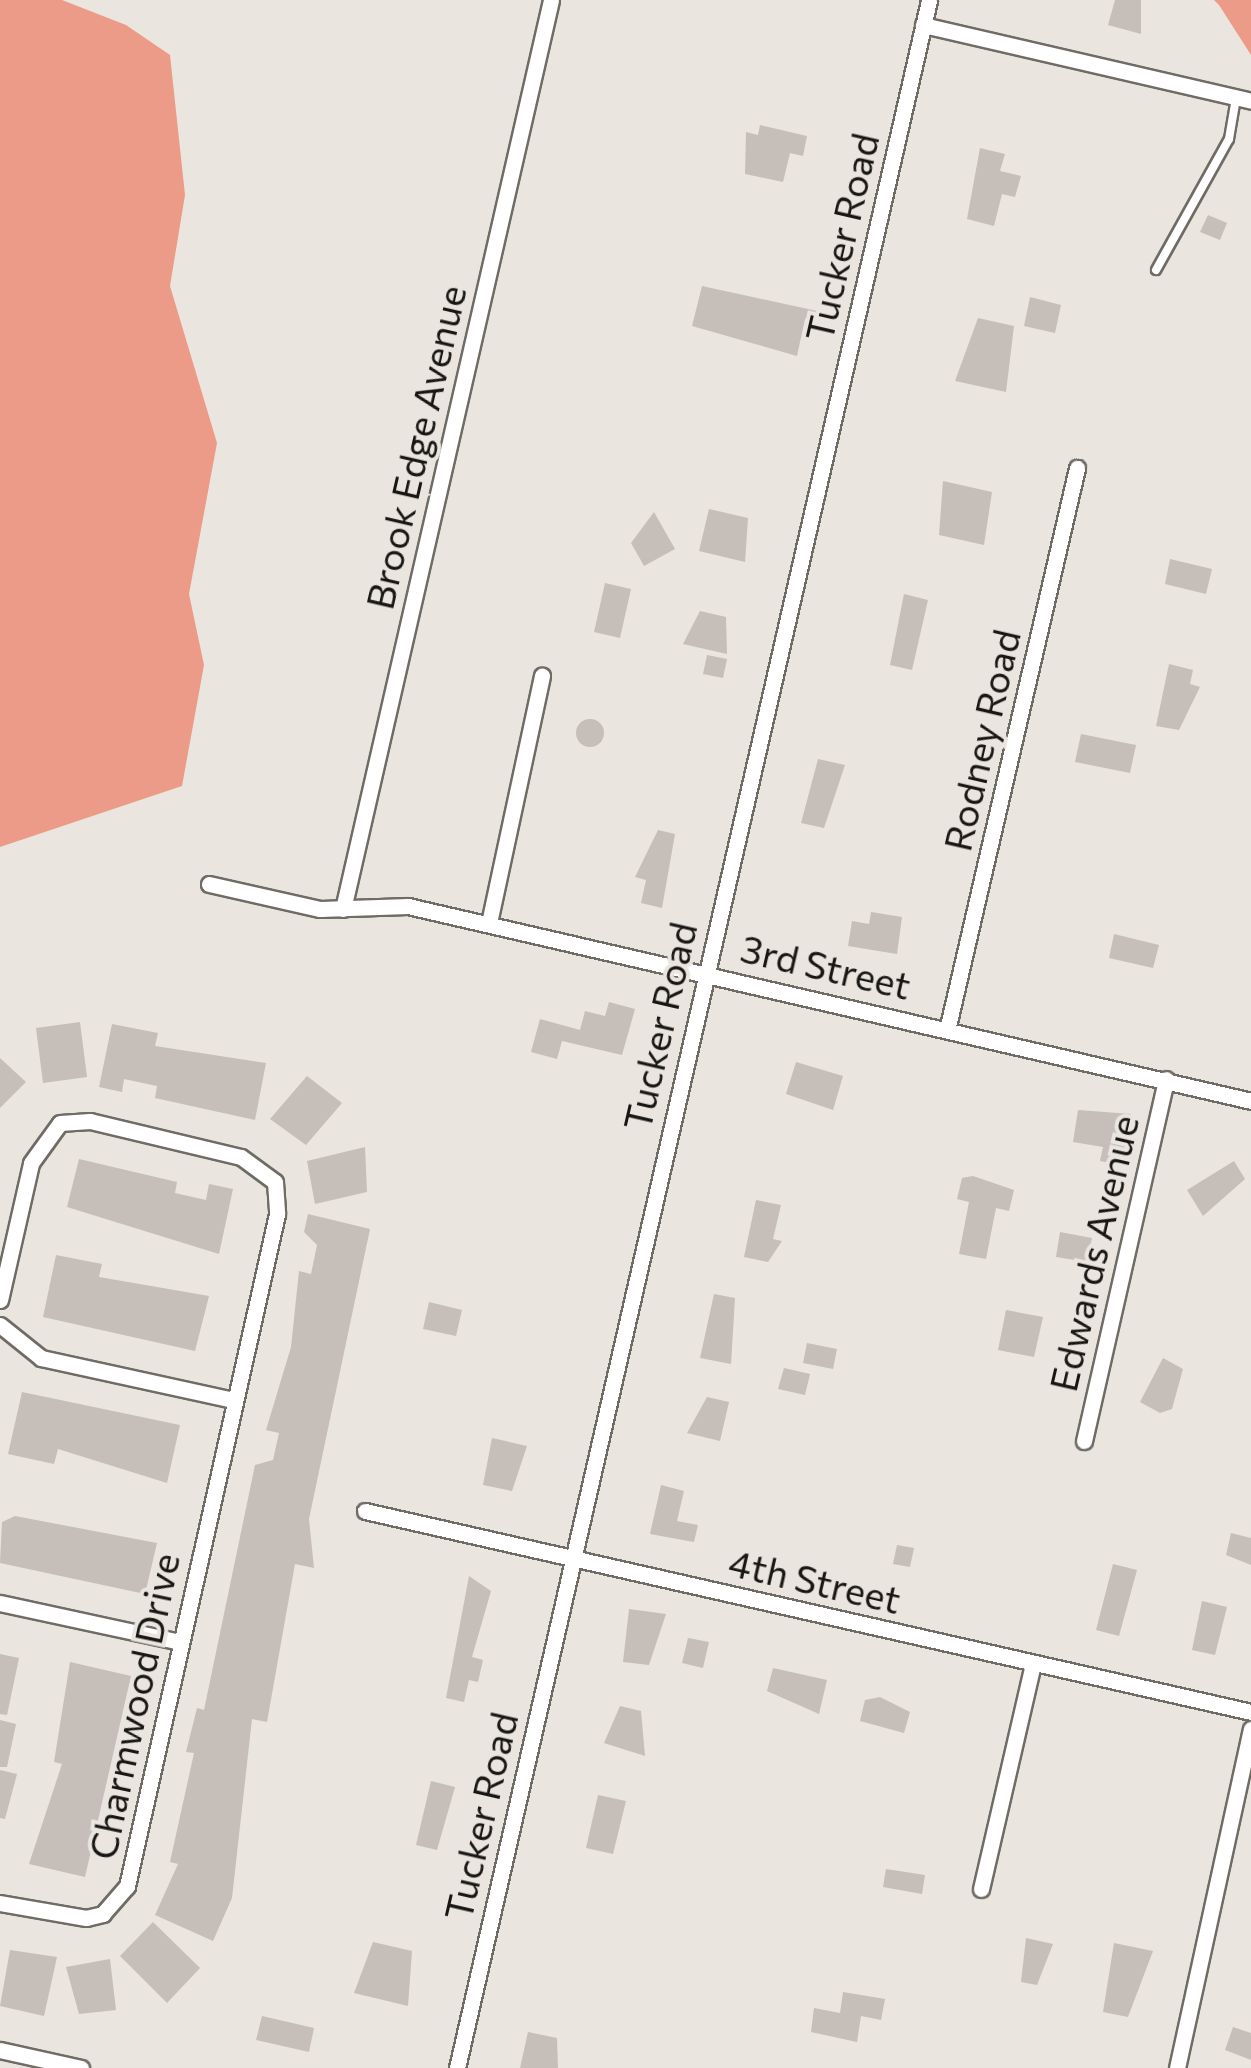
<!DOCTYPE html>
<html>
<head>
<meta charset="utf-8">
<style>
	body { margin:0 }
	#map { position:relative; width:1251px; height:2068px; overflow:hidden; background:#eae5de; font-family:Commissioner,sans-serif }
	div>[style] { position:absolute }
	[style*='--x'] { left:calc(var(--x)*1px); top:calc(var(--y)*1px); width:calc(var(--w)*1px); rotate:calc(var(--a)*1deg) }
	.green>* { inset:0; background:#ec9b88 }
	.building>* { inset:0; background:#c6beb9 }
	.round { border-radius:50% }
	.roads { filter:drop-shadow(2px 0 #6f6b65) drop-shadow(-2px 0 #6f6b65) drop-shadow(0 2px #6f6b65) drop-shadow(0 -2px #6f6b65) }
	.service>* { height:8px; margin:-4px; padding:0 4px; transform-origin:4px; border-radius:4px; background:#fff }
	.minor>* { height:15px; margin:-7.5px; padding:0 7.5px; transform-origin:7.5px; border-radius:7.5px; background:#fff }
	span { translate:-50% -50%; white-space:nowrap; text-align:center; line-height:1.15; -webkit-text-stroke:8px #eae5de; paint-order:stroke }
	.street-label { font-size:38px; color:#171613 }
</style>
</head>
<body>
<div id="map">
	<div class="green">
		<i style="clip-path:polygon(0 0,62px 0,126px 25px,170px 55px,185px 195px,170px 286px,217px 443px,189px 594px,204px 665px,182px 786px,0 847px)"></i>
		<i style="clip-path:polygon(1214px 0,1251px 0,1251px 55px,1219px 5px)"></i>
	</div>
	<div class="building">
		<i style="clip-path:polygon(1115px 0,1141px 0,1141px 34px,1108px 25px)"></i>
		<i style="clip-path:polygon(760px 125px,807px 136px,803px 156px,790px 153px,783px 182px,745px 174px,746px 132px,758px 135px)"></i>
		<i style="clip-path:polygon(980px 148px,1005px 154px,1000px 171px,1021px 176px,1015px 197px,1002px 194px,994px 226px,967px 219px)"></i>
		<i style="clip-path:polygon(1208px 215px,1227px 223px,1220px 240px,1200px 232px)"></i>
		<i style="clip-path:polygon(702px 286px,785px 304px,822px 312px,805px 319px,797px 356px,692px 326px)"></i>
		<i style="clip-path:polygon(1030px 297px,1061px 305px,1055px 333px,1024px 326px)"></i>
		<i style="clip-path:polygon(978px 318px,1014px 326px,1006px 392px,955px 381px)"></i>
		<i style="clip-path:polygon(943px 481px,992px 492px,984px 545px,939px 535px)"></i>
		<i style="clip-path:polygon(709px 509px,748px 518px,745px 562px,699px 551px)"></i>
		<i style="clip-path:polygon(654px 512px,675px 549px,644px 566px,631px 543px)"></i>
		<i style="clip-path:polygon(1170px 559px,1212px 569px,1206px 594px,1165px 584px)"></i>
		<i style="clip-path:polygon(605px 583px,631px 589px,620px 638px,594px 632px)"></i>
		<i style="clip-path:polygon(904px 594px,928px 600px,912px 670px,890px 665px)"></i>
		<i style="clip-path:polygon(700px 611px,726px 617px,727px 654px,683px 644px)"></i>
		<i style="clip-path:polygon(707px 655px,727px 659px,723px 678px,703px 674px)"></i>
		<i style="clip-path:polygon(1169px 664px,1193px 670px,1190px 684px,1200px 687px,1179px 730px,1156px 726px)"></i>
		<i class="round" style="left:576px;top:719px;width:28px;height:28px"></i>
		<i style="clip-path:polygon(1081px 734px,1136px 745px,1130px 773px,1075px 762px)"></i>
		<i style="clip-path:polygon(818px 759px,845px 765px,824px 828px,801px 823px)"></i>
		<i style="clip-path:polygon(658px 830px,675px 834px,662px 908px,641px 903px,646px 880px,635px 877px)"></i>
		<i style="clip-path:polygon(871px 912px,902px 917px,897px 954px,848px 946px,852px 921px,869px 924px)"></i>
		<i style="clip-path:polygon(1114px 934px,1159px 945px,1153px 968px,1109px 958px)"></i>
		<i style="clip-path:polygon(609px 1002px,635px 1009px,622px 1055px,562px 1041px,557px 1059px,531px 1052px,540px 1019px,580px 1030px,585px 1011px,605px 1016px)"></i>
		<i style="clip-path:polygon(80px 1022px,87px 1077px,43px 1083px,36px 1028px)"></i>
		<i style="clip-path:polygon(112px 1024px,158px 1033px,155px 1046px,266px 1063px,255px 1120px,155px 1098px,157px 1086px,124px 1079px,122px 1092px,99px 1087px)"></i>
		<i style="clip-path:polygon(0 1058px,26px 1082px,0 1108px)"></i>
		<i style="clip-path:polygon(796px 1062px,843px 1076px,833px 1110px,786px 1094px)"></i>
		<i style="clip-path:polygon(307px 1076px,342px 1103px,306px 1145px,270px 1119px)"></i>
		<i style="clip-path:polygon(1078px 1110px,1131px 1114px,1121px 1165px,1100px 1161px,1103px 1147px,1073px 1142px)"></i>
		<i style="clip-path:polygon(365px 1147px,367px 1192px,315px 1204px,307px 1161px)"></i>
		<i style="clip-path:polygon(79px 1159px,177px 1182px,175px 1193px,206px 1200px,209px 1184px,233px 1189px,219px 1254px,67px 1207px)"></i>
		<i style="clip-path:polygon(1234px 1161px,1245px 1179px,1203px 1216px,1187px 1190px)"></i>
		<i style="clip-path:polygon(973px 1176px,1014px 1190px,1009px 1211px,996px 1208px,986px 1259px,959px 1254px,969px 1202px,957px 1199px,962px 1178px)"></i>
		<i style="clip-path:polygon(756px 1200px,781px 1205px,773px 1239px,782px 1241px,768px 1262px,744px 1257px)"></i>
		<i style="clip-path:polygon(308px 1214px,370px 1229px,309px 1519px,314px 1568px,295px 1564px,267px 1722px,252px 1719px,232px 1898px,213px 1941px,155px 1915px,178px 1864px,170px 1862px,194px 1753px,186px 1752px,197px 1708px,204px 1710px,255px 1465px,273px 1460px,279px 1433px,266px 1430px,291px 1347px,299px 1271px,311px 1274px,317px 1245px,304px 1232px)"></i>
		<i style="clip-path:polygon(1060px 1232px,1092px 1238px,1087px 1262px,1056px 1257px)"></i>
		<i style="clip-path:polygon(56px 1255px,102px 1264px,99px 1277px,209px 1296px,195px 1351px,43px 1317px)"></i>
		<i style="clip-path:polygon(714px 1294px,735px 1298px,731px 1364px,700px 1358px)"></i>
		<i style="clip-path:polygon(429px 1302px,462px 1310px,456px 1336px,423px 1329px)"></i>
		<i style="clip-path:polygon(1006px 1310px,1043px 1317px,1034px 1357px,998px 1350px)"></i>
		<i style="clip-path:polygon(807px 1343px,837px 1349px,833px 1369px,803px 1363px)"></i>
		<i style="clip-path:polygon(1163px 1358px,1183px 1369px,1172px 1409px,1160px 1413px,1140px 1402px)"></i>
		<i style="clip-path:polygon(784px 1368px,810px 1374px,805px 1395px,778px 1389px)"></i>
		<i style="clip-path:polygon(22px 1392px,180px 1425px,167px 1483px,58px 1449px,54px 1464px,8px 1454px)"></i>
		<i style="clip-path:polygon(707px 1397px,729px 1402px,720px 1441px,687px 1433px)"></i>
		<i style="clip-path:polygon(492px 1438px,527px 1446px,512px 1491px,483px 1485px)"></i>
		<i style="clip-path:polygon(661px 1485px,684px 1491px,677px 1521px,698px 1525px,694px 1542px,650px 1534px)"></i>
		<i style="clip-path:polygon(15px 1516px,157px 1543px,145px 1594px,0 1563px,2px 1522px)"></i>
		<i style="clip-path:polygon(1231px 1533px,1251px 1538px,1251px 1565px,1226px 1555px)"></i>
		<i style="clip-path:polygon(897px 1545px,914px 1548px,910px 1567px,893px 1564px)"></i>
		<i style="clip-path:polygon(1113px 1564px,1137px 1570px,1119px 1636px,1096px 1630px)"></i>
		<i style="clip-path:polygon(469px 1576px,491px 1591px,472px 1657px,483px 1660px,478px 1682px,469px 1680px,464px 1702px,446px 1698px)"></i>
		<i style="clip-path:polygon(1202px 1601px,1227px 1607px,1215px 1655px,1192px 1650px)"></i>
		<i style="clip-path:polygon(629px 1609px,666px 1614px,649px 1665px,623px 1662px)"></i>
		<i style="clip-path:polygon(688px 1638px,709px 1642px,703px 1668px,682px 1663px)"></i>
		<i style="clip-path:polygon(0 1654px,19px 1658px,7px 1715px,0 1714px)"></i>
		<i style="clip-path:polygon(70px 1662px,131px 1676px,85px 1877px,29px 1864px,62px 1764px,54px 1762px)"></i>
		<i style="clip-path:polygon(773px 1668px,827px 1680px,819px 1714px,767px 1691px)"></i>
		<i style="clip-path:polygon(880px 1697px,910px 1712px,904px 1733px,860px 1721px,865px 1700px)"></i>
		<i style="clip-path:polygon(620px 1706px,641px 1711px,645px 1756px,604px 1743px)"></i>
		<i style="clip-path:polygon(0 1720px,16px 1724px,7px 1767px,0 1767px)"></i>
		<i style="clip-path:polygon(0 1770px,17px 1774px,5px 1819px,0 1818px)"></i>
		<i style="clip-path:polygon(431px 1781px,455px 1787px,437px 1850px,416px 1845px)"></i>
		<i style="clip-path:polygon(598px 1795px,626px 1801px,613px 1854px,586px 1848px)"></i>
		<i style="clip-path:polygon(886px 1869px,925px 1875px,922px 1894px,883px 1887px)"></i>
		<i style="clip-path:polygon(153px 1922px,200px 1968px,167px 2003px,120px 1956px)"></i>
		<i style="clip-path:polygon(1026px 1938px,1053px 1944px,1037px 1985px,1021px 1982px)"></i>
		<i style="clip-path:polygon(373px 1942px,412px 1951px,408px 2006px,354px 1993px)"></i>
		<i style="clip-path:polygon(1114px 1943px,1153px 1951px,1128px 2017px,1103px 2012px)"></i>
		<i style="clip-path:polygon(10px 1950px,57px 1957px,44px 2016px,0 2006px)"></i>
		<i style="clip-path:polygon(110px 1959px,116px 2010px,79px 2014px,66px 1967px)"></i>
		<i style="clip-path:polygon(843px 1992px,885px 1999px,881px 2020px,861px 2016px,857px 2042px,811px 2032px,814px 2008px,840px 2013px)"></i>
		<i style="clip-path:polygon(262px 2016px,314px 2028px,309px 2052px,256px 2040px)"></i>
		<i style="clip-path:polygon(1233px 2027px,1251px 2033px,1251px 2060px,1225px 2050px)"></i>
		<i style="clip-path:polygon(528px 2032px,557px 2038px,558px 2068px,520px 2068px)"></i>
	</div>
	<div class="roads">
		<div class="service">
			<i style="--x:1156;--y:270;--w:150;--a:-60.9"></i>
			<i style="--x:1229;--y:139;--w:42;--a:-80.3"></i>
		</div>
		<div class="minor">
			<i style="--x:923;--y:25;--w:337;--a:13"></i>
			<i style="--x:209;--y:884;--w:114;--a:12.7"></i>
			<i style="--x:320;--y:909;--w:88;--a:-2"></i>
			<i style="--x:408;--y:906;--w:865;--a:13.02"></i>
			<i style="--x:343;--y:909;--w:932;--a:-77.11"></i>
			<i style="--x:489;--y:923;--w:253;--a:-77.9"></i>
			<i style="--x:948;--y:1026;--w:573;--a:-76.98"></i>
			<i style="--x:0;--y:1300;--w:140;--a:-77.2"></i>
			<i style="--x:31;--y:1163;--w:49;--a:-54.1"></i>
			<i style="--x:60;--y:1123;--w:30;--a:-4"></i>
			<i style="--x:90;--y:1121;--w:155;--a:13.4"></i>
			<i style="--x:241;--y:1157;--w:42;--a:36.3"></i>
			<i style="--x:275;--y:1182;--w:32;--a:86"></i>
			<i style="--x:277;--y:1214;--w:689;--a:102.58"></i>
			<i style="--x:127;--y:1886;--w:37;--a:131"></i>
			<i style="--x:103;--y:1914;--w:17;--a:167"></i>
			<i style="--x:86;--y:1918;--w:87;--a:-170.1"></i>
			<i style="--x:0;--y:1325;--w:53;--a:38.8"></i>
			<i style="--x:41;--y:1358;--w:197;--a:12.3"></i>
			<i style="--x:1084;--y:1441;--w:371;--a:-77.2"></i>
			<i style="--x:365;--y:1511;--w:909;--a:12.78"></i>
			<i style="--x:0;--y:1603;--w:184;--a:12.2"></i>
			<i style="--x:981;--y:1889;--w:232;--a:-77"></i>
			<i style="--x:0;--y:2050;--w:83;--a:12.5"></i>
			<i style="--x:457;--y:2068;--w:2121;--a:-77.14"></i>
			<i style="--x:1177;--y:2068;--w:347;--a:-77.7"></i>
		</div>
	</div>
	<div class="street-label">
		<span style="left:841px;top:237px;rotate:-77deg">Tucker Road</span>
		<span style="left:415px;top:447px;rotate:-77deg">Brook Edge Avenue</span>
		<span style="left:981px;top:740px;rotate:-77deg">Rodney Road</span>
		<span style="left:826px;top:966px;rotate:13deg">3rd Street</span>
		<span style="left:659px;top:1026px;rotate:-77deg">Tucker Road</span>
		<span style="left:1093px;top:1253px;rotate:-77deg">Edwards Avenue</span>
		<span style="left:815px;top:1580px;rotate:13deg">4th Street</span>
		<span style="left:133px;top:1706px;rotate:-78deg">Charmwood Drive</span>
		<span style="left:480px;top:1816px;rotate:-77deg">Tucker Road</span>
	</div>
</div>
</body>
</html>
